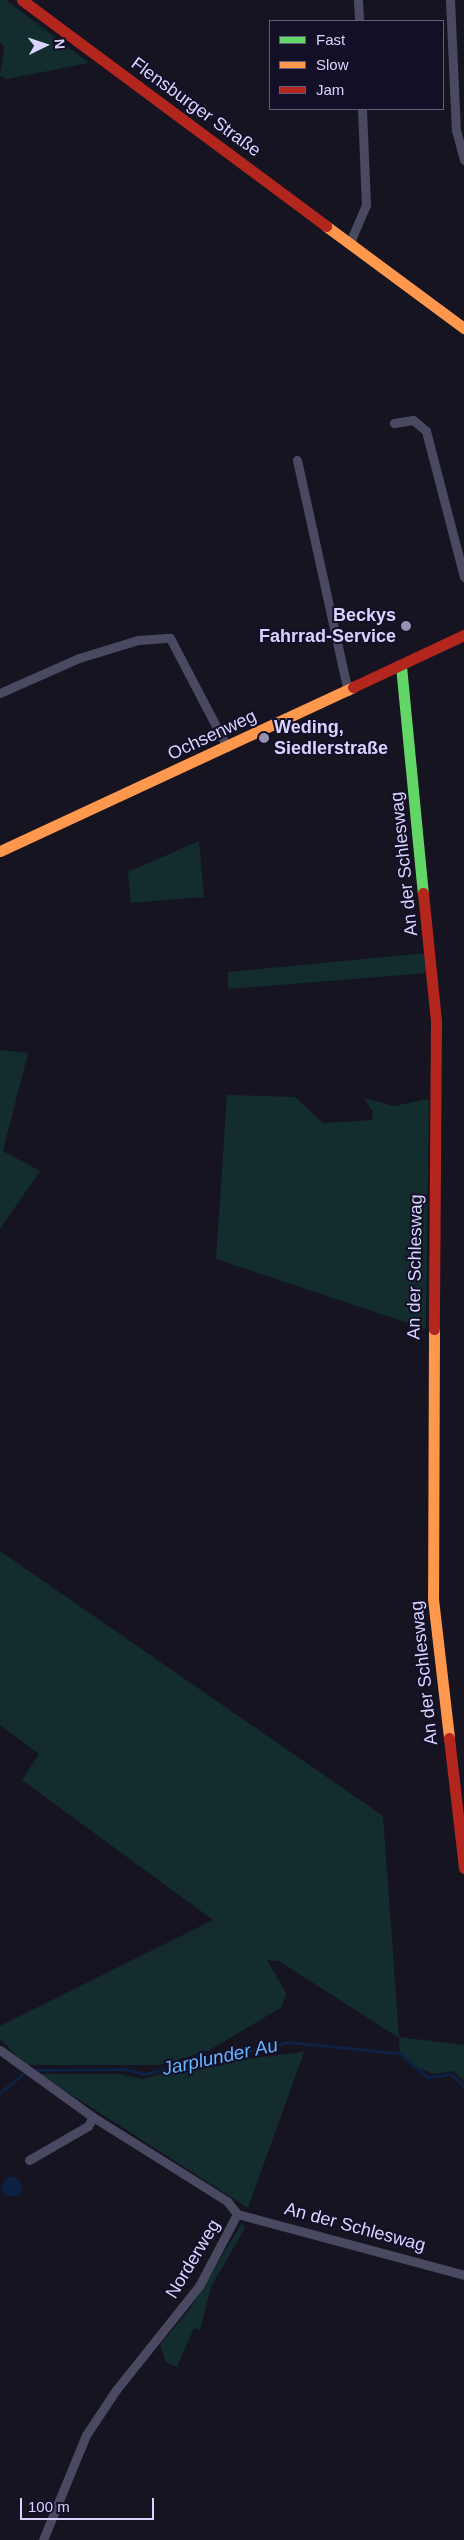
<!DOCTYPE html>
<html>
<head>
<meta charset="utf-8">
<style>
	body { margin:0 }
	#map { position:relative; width:464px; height:2540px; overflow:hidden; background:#161421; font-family:Helvetica,sans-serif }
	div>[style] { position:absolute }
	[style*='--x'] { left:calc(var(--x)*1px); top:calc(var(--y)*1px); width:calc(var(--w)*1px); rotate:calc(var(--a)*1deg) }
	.green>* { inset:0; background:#132c2d }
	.water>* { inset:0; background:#0d2144 }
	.round { border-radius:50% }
	.stream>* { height:2.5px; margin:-1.25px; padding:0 1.25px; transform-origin:1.25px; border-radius:1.25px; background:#0d2144 }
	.street>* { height:9px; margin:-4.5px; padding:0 4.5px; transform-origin:4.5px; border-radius:4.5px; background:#4a4962 }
	.fast>* { height:11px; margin:-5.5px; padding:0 5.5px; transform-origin:5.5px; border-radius:5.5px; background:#63d668 }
	.slow>* { height:11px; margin:-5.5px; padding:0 5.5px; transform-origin:5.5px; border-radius:5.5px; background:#ff974d }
	.jam>* { height:11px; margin:-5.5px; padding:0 5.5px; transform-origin:5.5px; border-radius:5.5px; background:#b3261e }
	.dots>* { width:14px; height:14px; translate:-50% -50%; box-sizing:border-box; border:2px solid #130f26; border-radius:50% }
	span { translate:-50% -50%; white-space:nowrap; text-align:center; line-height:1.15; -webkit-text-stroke:4px #130f26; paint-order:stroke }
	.street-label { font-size:18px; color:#d9d4ff }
	.poi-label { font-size:18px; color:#d9d4ff; font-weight:700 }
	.right { translate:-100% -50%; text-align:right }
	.left { translate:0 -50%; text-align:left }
	.water-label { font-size:19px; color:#62b6ff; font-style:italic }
	.legend { position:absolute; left:269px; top:20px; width:175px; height:90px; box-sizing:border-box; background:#130f26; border:1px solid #625e7d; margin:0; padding:6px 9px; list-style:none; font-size:15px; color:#d9d4ff }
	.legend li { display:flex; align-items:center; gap:10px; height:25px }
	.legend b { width:25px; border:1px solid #625e7d }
	.north { position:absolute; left:20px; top:20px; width:50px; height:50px; -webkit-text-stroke:4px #130f26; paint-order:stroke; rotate:86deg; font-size:14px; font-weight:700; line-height:20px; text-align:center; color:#d9d4ff }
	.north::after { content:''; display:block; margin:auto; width:18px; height:22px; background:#d9d4ff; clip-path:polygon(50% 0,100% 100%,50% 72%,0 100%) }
	.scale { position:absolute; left:20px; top:2498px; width:134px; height:22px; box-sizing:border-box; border:2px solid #d9d4ff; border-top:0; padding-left:6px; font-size:15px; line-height:18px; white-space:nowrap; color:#d9d4ff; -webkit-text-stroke:4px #130f26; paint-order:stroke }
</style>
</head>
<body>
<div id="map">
	<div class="green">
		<i style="clip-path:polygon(0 0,6px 0,89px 63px,7px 79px,0 76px,4px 47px,0 42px)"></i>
		<i style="clip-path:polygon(199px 841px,204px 897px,131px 903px,128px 872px)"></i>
		<i style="clip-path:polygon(426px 953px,428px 973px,228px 989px,228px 972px)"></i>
		<i style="clip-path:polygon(0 1050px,28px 1053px,3px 1151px,40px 1171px,0 1229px)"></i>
		<i style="clip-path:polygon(227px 1095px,295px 1097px,323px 1123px,372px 1120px,373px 1112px,364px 1098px,394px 1106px,429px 1099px,426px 1329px,216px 1259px)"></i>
		<i style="clip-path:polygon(0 1551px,383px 1816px,399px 2037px,464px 2045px,464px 2081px,454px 2071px,434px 2074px,416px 2067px,400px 2052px,399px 2038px,279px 1961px,267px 1960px,286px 1993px,282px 2007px,208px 2051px,159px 2065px,26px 2065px,0 2039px,0 2026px,213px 1920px,22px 1780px,39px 1754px,0 1725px)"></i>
		<i style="clip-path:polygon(304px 2052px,248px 2208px,39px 2074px,119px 2074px,143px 2079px,197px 2065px)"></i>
		<i style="clip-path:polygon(242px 2223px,245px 2228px,211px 2287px,200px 2330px,194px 2328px,177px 2367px,166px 2362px,160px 2345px,189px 2310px)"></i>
	</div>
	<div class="water">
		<i class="round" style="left:2px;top:2177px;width:20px;height:20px"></i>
	</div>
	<div class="stream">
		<i style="--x:34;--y:2070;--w:91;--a:-0.6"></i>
		<i style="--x:125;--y:2069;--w:20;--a:15"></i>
		<i style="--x:144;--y:2074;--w:148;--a:-12.5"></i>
		<i style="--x:288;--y:2042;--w:112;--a:5.7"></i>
		<i style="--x:399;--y:2053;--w:38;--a:40"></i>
		<i style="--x:428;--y:2077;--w:23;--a:-7"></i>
		<i style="--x:451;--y:2074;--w:18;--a:43"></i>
		<i style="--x:0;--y:2093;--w:33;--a:-39"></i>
	</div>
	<div class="street">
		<i style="--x:358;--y:0;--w:21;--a:87"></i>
		<i style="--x:450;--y:0;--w:130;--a:87.4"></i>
		<i style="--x:456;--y:130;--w:31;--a:75"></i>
		<i style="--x:350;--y:242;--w:40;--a:-66.6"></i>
		<i style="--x:366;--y:205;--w:96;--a:-92.4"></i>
		<i style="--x:394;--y:423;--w:19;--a:-9"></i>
		<i style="--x:413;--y:420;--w:17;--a:40"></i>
		<i style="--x:426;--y:431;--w:151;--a:75.4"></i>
		<i style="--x:297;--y:460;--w:237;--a:77.6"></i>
		<i style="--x:0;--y:693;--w:86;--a:-23.9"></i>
		<i style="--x:79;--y:658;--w:62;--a:-17"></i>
		<i style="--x:138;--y:640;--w:32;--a:-4"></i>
		<i style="--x:170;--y:638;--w:123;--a:62.4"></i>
		<i style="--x:0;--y:2050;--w:115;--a:35.8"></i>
		<i style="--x:93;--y:2117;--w:158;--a:32.1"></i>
		<i style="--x:227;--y:2201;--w:16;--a:52"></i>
		<i style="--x:237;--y:2214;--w:81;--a:117.8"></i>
		<i style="--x:199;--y:2286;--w:133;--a:128.6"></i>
		<i style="--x:116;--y:2390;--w:54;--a:123.7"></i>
		<i style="--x:86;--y:2435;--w:113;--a:112.3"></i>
		<i style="--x:29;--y:2160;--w:68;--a:-30"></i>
		<i style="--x:88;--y:2126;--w:10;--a:-61"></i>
		<i style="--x:237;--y:2214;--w:235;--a:15"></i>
	</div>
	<div class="fast">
		<i style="--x:401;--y:666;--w:228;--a:84.5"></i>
	</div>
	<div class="slow">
		<i style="--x:326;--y:226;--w:172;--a:36.5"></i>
		<i style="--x:0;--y:851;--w:389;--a:-24.9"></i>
		<i style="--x:434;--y:1329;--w:270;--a:90.2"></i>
		<i style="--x:433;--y:1599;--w:140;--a:83.4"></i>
	</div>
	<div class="jam">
		<i style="--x:22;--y:0;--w:379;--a:36.6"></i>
		<i style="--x:353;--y:687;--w:123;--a:-25.1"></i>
		<i style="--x:423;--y:893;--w:128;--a:84.2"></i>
		<i style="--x:436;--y:1020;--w:309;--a:90.4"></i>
		<i style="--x:449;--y:1738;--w:131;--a:83.4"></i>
	</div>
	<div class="dots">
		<i style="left:406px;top:626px;background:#9591b1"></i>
		<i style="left:264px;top:738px;background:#9591b1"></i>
	</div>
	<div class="street-label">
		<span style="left:196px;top:107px;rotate:36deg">Flensburger Straße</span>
		<span style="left:212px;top:735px;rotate:-25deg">Ochsenweg</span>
		<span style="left:404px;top:864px;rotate:-96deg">An der Schleswag</span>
		<span style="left:415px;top:1267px;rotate:-89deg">An der Schleswag</span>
		<span style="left:424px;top:1673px;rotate:-96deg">An der Schleswag</span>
		<span style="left:355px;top:2227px;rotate:15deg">An der Schleswag</span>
		<span style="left:193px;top:2259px;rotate:-59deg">Norderweg</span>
	</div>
	<div class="poi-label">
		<span class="right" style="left:396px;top:626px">Beckys<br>Fahrrad-Service</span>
		<span class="left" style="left:274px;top:738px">Weding,<br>Siedlerstraße</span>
	</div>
	<div class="water-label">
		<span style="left:220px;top:2057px;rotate:-12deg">Jarplunder Au</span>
	</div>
	<ul class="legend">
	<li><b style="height:6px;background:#63d668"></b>Fast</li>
	<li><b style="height:6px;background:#ff974d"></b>Slow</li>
	<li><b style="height:6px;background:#b3261e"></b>Jam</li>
	</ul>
	<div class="north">N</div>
	<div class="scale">100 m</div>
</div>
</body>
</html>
